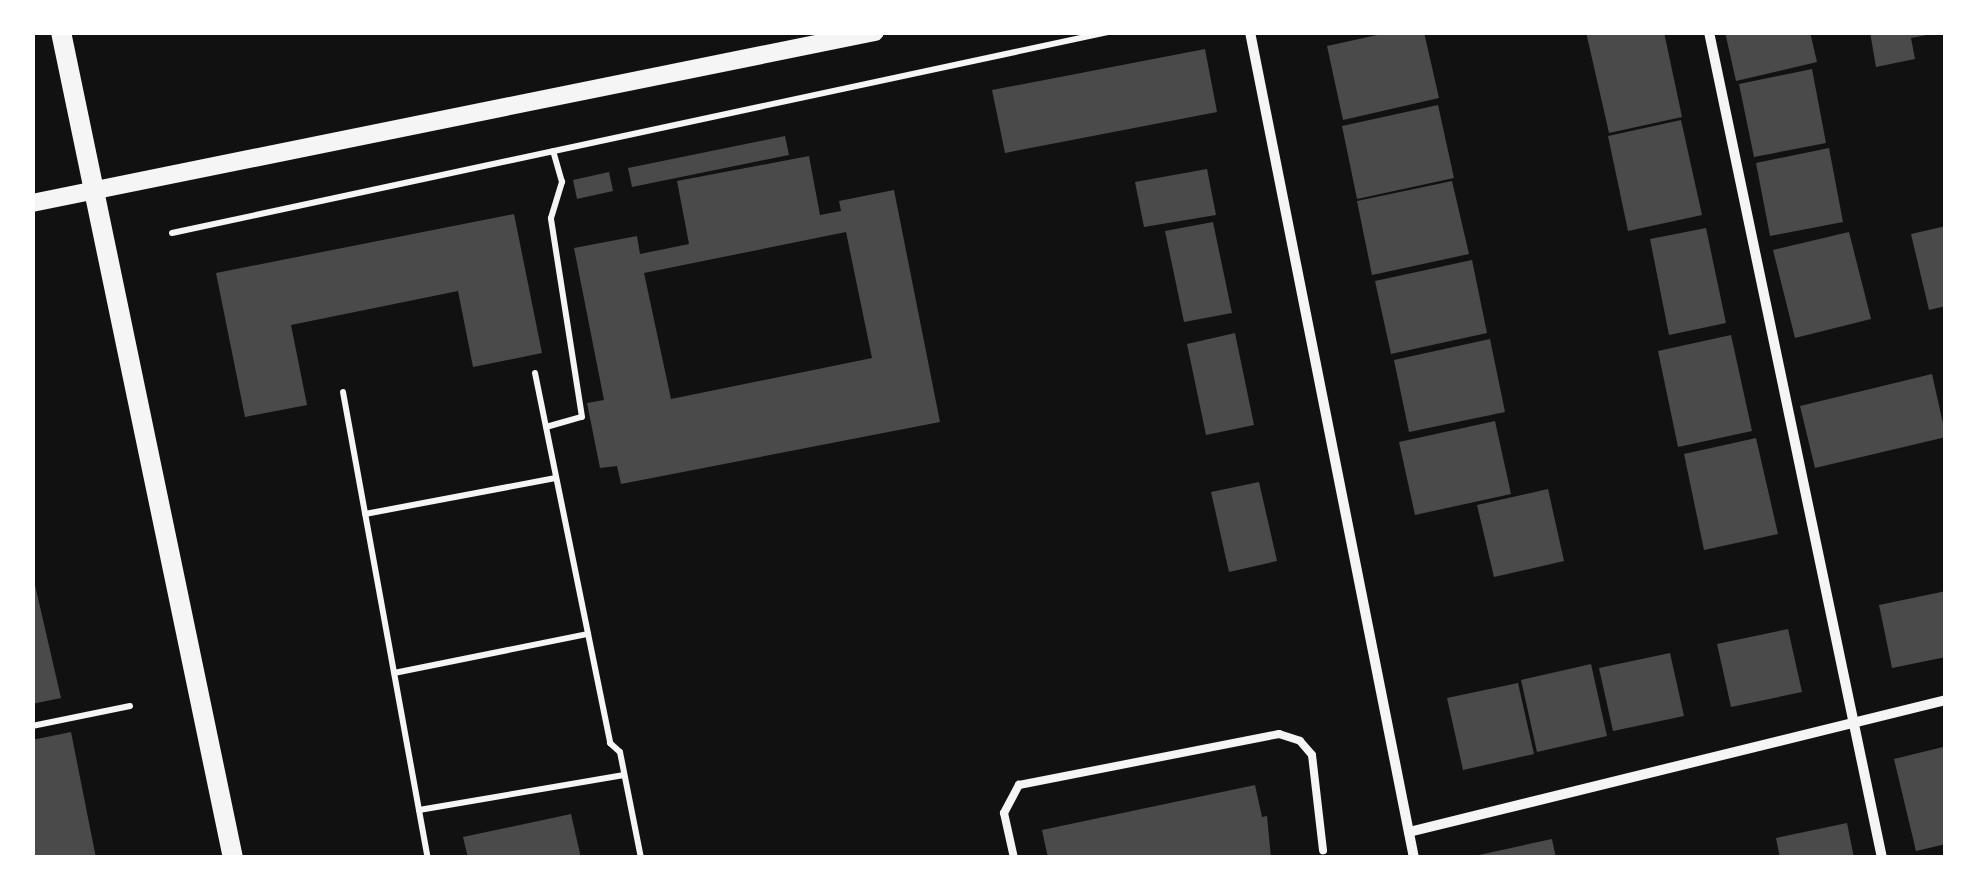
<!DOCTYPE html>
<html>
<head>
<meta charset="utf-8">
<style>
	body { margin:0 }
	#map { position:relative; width:1978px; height:890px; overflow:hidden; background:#111; font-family:Cabin,sans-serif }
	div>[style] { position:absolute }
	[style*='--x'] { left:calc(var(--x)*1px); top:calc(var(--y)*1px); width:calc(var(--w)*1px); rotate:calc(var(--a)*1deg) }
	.building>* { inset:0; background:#4a4a4a }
	.path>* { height:6px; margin:-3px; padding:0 3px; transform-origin:3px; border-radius:3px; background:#f5f5f5 }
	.service>* { height:8px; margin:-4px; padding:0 4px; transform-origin:4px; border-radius:4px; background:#f5f5f5 }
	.minor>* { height:10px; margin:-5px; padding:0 5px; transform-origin:5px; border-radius:5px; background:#f5f5f5 }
	.tertiary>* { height:18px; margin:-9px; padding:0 9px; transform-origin:9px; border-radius:9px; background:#f5f5f5 }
	.secondary>* { height:20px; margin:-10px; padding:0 10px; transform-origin:10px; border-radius:10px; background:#f5f5f5 }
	span { translate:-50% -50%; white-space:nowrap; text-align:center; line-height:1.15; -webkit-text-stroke:10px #fff; paint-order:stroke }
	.frame { position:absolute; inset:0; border:35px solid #fff; pointer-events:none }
</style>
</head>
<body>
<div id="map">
	<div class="building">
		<i style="clip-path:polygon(1391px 32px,1424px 32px,1439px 98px,1343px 120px,1327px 46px)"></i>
		<i style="clip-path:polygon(1586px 32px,1664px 32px,1682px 117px,1609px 133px)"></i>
		<i style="clip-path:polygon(1725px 32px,1810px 32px,1817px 62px,1736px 81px)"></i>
		<i style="clip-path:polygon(1870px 32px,1932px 32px,1932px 34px,1911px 38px,1915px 59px,1876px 67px)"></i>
		<i style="clip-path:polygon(1205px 49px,1217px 112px,1005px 153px,992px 90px)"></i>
		<i style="clip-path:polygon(1812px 69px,1826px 143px,1754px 157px,1739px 84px)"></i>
		<i style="clip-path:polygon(1438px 105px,1454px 178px,1357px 199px,1342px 126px)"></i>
		<i style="clip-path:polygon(1681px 120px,1702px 215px,1628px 231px,1608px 136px)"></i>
		<i style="clip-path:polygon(785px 136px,789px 155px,632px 187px,628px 168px)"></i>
		<i style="clip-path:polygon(1829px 148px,1843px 222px,1770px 236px,1756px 163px)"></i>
		<i style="clip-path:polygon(evenodd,809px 156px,820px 215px,841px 211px,839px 201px,894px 190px,940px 422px,621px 484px,617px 466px,600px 468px,587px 403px,604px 400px,574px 248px,637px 236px,640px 254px,689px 244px,677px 181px,809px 156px,846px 232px,872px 358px,671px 399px,644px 273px,846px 232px)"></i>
		<i style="clip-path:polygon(1207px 169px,1216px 215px,1144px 227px,1135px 182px)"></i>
		<i style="clip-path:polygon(609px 172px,613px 191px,577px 199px,573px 180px)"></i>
		<i style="clip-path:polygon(1452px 181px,1469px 254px,1372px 275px,1357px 201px)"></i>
		<i style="clip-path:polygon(514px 214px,542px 353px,473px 367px,458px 291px,291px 325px,307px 405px,245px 417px,216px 273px)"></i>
		<i style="clip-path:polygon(1213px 222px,1232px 313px,1184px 322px,1165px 231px)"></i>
		<i style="clip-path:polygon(1946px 226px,1946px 306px,1929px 310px,1911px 234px)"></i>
		<i style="clip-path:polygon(1706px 228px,1726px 323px,1669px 335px,1650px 239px)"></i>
		<i style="clip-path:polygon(1849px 232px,1871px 319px,1795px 338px,1773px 250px)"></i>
		<i style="clip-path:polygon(1472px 260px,1487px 333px,1391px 354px,1375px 281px)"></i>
		<i style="clip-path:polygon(1235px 333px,1254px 425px,1206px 435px,1187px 344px)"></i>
		<i style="clip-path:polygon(1731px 335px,1752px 431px,1678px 447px,1658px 351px)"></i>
		<i style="clip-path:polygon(1490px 339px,1505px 412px,1409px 432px,1394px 360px)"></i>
		<i style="clip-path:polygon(1932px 374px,1946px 437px,1815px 468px,1800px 406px)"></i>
		<i style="clip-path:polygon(1495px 421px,1511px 494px,1415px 515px,1399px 442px)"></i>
		<i style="clip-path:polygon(1756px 438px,1778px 534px,1704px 550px,1684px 454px)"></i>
		<i style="clip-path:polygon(1259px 482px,1277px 561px,1229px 572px,1211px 492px)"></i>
		<i style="clip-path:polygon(1548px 489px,1564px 561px,1494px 577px,1477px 505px)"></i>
		<i style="clip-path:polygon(32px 572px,61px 698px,32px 704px)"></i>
		<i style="clip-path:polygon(1946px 591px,1946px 657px,1892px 668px,1879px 605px)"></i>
		<i style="clip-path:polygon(1788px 629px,1802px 692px,1731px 707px,1717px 644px)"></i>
		<i style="clip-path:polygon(1670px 653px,1684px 716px,1613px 731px,1599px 668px)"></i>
		<i style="clip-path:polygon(1591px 664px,1607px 736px,1537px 752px,1521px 680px)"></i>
		<i style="clip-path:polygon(1518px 683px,1534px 754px,1463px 770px,1447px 698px)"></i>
		<i style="clip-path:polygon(71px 732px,96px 858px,32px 858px,32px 740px)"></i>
		<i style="clip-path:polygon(1943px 747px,1946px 844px,1916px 851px,1894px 759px)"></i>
		<i style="clip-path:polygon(1255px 785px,1262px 817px,1267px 816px,1271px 858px,1048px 858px,1042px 830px)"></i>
		<i style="clip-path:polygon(571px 814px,581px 858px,468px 858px,463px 837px)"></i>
		<i style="clip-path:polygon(1847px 823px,1854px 858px,1780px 858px,1776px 838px)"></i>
		<i style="clip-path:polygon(1552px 839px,1556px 858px,1474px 858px,1474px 856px)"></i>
	</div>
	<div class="path">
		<i style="--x:172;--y:233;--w:957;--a:-12.12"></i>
		<i style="--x:535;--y:373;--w:378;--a:78.5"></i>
		<i style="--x:610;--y:743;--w:13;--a:42"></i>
		<i style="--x:620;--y:752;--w:108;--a:78.8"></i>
		<i style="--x:343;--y:392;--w:474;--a:79.7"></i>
		<i style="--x:546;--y:427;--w:37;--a:-16"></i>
		<i style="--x:582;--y:417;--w:201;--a:-98.9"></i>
		<i style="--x:551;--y:218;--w:38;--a:-73"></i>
		<i style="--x:562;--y:182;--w:32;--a:-106"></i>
		<i style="--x:365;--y:514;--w:194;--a:-10.7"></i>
		<i style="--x:394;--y:673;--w:198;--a:-11.4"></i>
		<i style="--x:32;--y:726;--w:100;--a:-11.5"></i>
		<i style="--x:419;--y:810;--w:208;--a:-9.7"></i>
	</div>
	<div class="service">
		<i style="--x:1014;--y:858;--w:46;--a:-102.5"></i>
		<i style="--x:1004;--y:813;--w:32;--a:-62"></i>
		<i style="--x:1019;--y:785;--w:265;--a:-11.1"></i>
		<i style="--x:1279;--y:734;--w:22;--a:18"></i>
		<i style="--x:1300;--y:741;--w:18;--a:49"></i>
		<i style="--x:1312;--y:755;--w:96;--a:83.4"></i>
	</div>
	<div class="minor">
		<i style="--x:1250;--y:32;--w:842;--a:78.77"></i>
		<i style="--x:1709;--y:32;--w:844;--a:78.17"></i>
		<i style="--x:1409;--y:832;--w:553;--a:-13.81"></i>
	</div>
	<div class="tertiary">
		<i style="--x:32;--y:203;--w:860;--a:-11.47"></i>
	</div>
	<div class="secondary">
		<i style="--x:61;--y:32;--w:844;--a:78.24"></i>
	</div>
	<div class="frame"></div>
</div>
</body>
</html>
